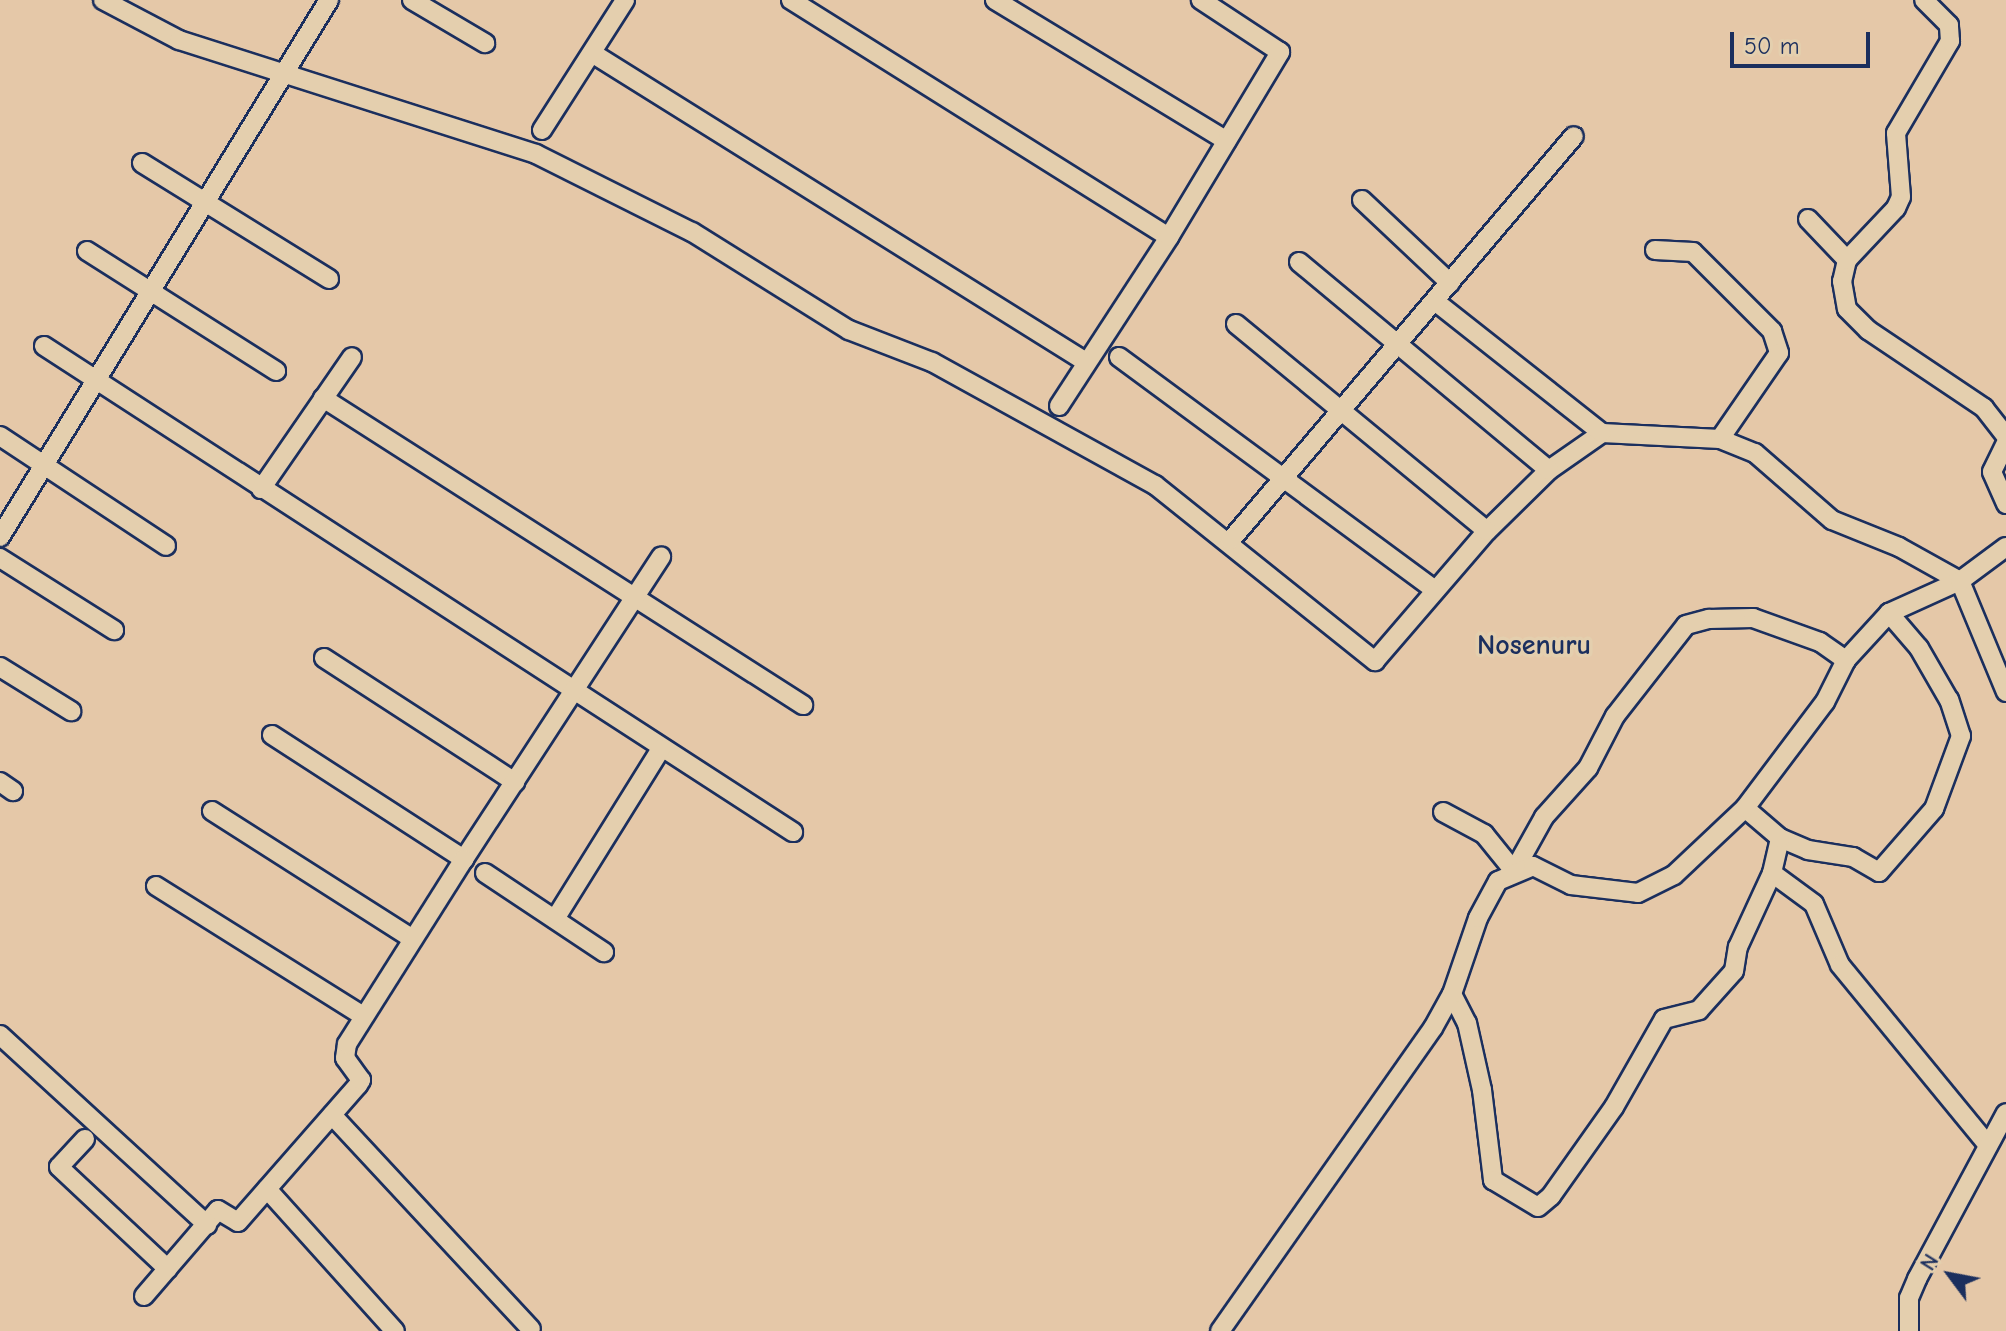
<!DOCTYPE html>
<html>
<head>
<meta charset="utf-8">
<style>
	body { margin:0 }
	#map { position:relative; width:2006px; height:1331px; overflow:hidden; background:#e5c8a8; font-family:"Comic Neue",sans-serif }
	div>[style] { position:absolute }
	[style*='--x'] { left:calc(var(--x)*1px); top:calc(var(--y)*1px); width:calc(var(--w)*1px); rotate:calc(var(--a)*1deg) }
	.roads { filter:drop-shadow(2px 0 #1b2f5e) drop-shadow(-2px 0 #1b2f5e) drop-shadow(0 2px #1b2f5e) drop-shadow(0 -2px #1b2f5e) }
	.street>* { height:18px; margin:-9px; padding:0 9px; transform-origin:9px; border-radius:9px; background:#e4cfae }
	span { translate:-50% -50%; white-space:nowrap; text-align:center; line-height:1.15; -webkit-text-stroke:7px #e4cfae; paint-order:stroke }
	.quarter-label { font-size:28px; color:#1b2f5e; font-weight:700 }
	.north { position:absolute; left:1910px; top:1235px; width:80px; height:80px; -webkit-text-stroke:6px #e4cfae; paint-order:stroke; rotate:302deg; font-size:22px; font-weight:700; line-height:32px; text-align:center; color:#1b2f5e }
	.north::after { content:''; display:block; margin:auto; width:28px; height:36px; background:#1b2f5e; clip-path:polygon(50% 0,100% 100%,50% 72%,0 100%) }
	.scale { position:absolute; left:1730px; top:32px; width:140px; height:36px; box-sizing:border-box; border:4px solid #1b2f5e; border-top:0; padding-left:10px; font-size:24px; line-height:28px; white-space:nowrap; color:#1b2f5e; -webkit-text-stroke:6px #e4cfae; paint-order:stroke }
</style>
</head>
<body>
<div id="map">
	<div class="roads">
		<div class="street">
			<i style="--x:103;--y:0;--w:86;--a:27.8"></i>
			<i style="--x:179;--y:40;--w:375;--a:17.7"></i>
			<i style="--x:536;--y:154;--w:174;--a:26.6"></i>
			<i style="--x:692;--y:232;--w:185;--a:32"></i>
			<i style="--x:849;--y:330;--w:89;--a:21.1"></i>
			<i style="--x:932;--y:362;--w:255;--a:28.9"></i>
			<i style="--x:1155;--y:485;--w:282;--a:38.7"></i>
			<i style="--x:1375;--y:661;--w:172;--a:-49.3"></i>
			<i style="--x:1487;--y:531;--w:87;--a:-44.5"></i>
			<i style="--x:1549;--y:470;--w:65;--a:-34.9"></i>
			<i style="--x:1602;--y:433;--w:118;--a:2.9"></i>
			<i style="--x:1720;--y:439;--w:38;--a:22"></i>
			<i style="--x:1755;--y:453;--w:102;--a:41"></i>
			<i style="--x:1832;--y:520;--w:72;--a:21.9"></i>
			<i style="--x:1899;--y:547;--w:70;--a:29.1"></i>
			<i style="--x:1960;--y:581;--w:120;--a:67.5"></i>
			<i style="--x:412;--y:0;--w:85;--a:30.5"></i>
			<i style="--x:791;--y:0;--w:446;--a:32.1"></i>
			<i style="--x:995;--y:0;--w:271;--a:31.3"></i>
			<i style="--x:592;--y:53;--w:583;--a:32.03"></i>
			<i style="--x:542;--y:130;--w:154;--a:-57.4"></i>
			<i style="--x:142;--y:163;--w:220;--a:31.8"></i>
			<i style="--x:1362;--y:200;--w:121;--a:43.3"></i>
			<i style="--x:1808;--y:219;--w:57;--a:46.4"></i>
			<i style="--x:1847;--y:260;--w:22;--a:103"></i>
			<i style="--x:1842;--y:281;--w:28;--a:80"></i>
			<i style="--x:1847;--y:309;--w:30;--a:45"></i>
			<i style="--x:1868;--y:330;--w:140;--a:33.9"></i>
			<i style="--x:1984;--y:408;--w:36;--a:52"></i>
			<i style="--x:1655;--y:250;--w:38;--a:3"></i>
			<i style="--x:1693;--y:252;--w:112;--a:45"></i>
			<i style="--x:1772;--y:331;--w:23;--a:72"></i>
			<i style="--x:1779;--y:353;--w:104;--a:124.5"></i>
			<i style="--x:87;--y:251;--w:224;--a:32.4"></i>
			<i style="--x:1847;--y:260;--w:71;--a:-46.7"></i>
			<i style="--x:1896;--y:208;--w:12;--a:-66"></i>
			<i style="--x:1901;--y:197;--w:64;--a:-94.5"></i>
			<i style="--x:1896;--y:133;--w:107;--a:-59.6"></i>
			<i style="--x:1950;--y:41;--w:16;--a:-94"></i>
			<i style="--x:1949;--y:25;--w:35;--a:-135"></i>
			<i style="--x:1299;--y:262;--w:325;--a:39.8"></i>
			<i style="--x:1436;--y:302;--w:211;--a:38.3"></i>
			<i style="--x:1236;--y:324;--w:325;--a:39.5"></i>
			<i style="--x:44;--y:346;--w:893;--a:32.98"></i>
			<i style="--x:1119;--y:357;--w:393;--a:36.4"></i>
			<i style="--x:323;--y:398;--w:570;--a:32.6"></i>
			<i style="--x:1059;--y:406;--w:202;--a:-56.9"></i>
			<i style="--x:1169;--y:237;--w:216;--a:-59"></i>
			<i style="--x:1280;--y:52;--w:95;--a:-146.6"></i>
			<i style="--x:0;--y:436;--w:199;--a:33.5"></i>
			<i style="--x:2006;--y:443;--w:32;--a:116"></i>
			<i style="--x:1992;--y:472;--w:35;--a:66"></i>
			<i style="--x:261;--y:489;--w:160;--a:-55.4"></i>
			<i style="--x:0;--y:537;--w:630;--a:-58.51"></i>
			<i style="--x:1230;--y:541;--w:531;--a:-49.66"></i>
			<i style="--x:0;--y:558;--w:135;--a:32.3"></i>
			<i style="--x:324;--y:658;--w:228;--a:33"></i>
			<i style="--x:0;--y:667;--w:84;--a:31.8"></i>
			<i style="--x:272;--y:735;--w:229;--a:32.9"></i>
			<i style="--x:464;--y:859;--w:361;--a:-56.9"></i>
			<i style="--x:0;--y:782;--w:16;--a:35"></i>
			<i style="--x:212;--y:811;--w:236;--a:32.5"></i>
			<i style="--x:1443;--y:812;--w:47;--a:28.2"></i>
			<i style="--x:1484;--y:834;--w:48;--a:51"></i>
			<i style="--x:1514;--y:871;--w:62;--a:-60.9"></i>
			<i style="--x:1544;--y:817;--w:66;--a:-48.1"></i>
			<i style="--x:1588;--y:768;--w:59;--a:-62.6"></i>
			<i style="--x:1615;--y:716;--w:115;--a:-52"></i>
			<i style="--x:1686;--y:625;--w:24;--a:-15"></i>
			<i style="--x:1709;--y:619;--w:44;--a:-1.3"></i>
			<i style="--x:1753;--y:618;--w:71;--a:19.7"></i>
			<i style="--x:1820;--y:642;--w:32;--a:35"></i>
			<i style="--x:1780;--y:838;--w:30;--a:23"></i>
			<i style="--x:1808;--y:850;--w:46;--a:8.8"></i>
			<i style="--x:1853;--y:857;--w:30;--a:30"></i>
			<i style="--x:1879;--y:872;--w:84;--a:-48.9"></i>
			<i style="--x:1934;--y:809;--w:78;--a:-69.7"></i>
			<i style="--x:1961;--y:736;--w:38;--a:-108"></i>
			<i style="--x:1949;--y:700;--w:60;--a:-120"></i>
			<i style="--x:1919;--y:648;--w:46;--a:-130.6"></i>
			<i style="--x:485;--y:873;--w:143;--a:33.6"></i>
			<i style="--x:1772;--y:873;--w:52;--a:36.4"></i>
			<i style="--x:1814;--y:904;--w:66;--a:66.9"></i>
			<i style="--x:1840;--y:965;--w:233;--a:50.6"></i>
			<i style="--x:156;--y:886;--w:243;--a:32.1"></i>
			<i style="--x:555;--y:919;--w:200;--a:-58.1"></i>
			<i style="--x:1452;--y:994;--w:33;--a:63"></i>
			<i style="--x:1467;--y:1023;--w:69;--a:77.4"></i>
			<i style="--x:1482;--y:1090;--w:91;--a:83"></i>
			<i style="--x:1493;--y:1180;--w:52;--a:31"></i>
			<i style="--x:1538;--y:1207;--w:17;--a:-40"></i>
			<i style="--x:1551;--y:1196;--w:109;--a:-54.7"></i>
			<i style="--x:1614;--y:1107;--w:101;--a:-60.4"></i>
			<i style="--x:1664;--y:1019;--w:36;--a:-14"></i>
			<i style="--x:1699;--y:1010;--w:52;--a:-48.1"></i>
			<i style="--x:1734;--y:971;--w:24;--a:-81"></i>
			<i style="--x:1738;--y:947;--w:81;--a:-65.3"></i>
			<i style="--x:1772;--y:873;--w:36;--a:-77"></i>
			<i style="--x:1780;--y:838;--w:46;--a:-139.4"></i>
			<i style="--x:0;--y:1035;--w:281;--a:42.5"></i>
			<i style="--x:332;--y:1115;--w:292;--a:47.1"></i>
			<i style="--x:85;--y:1139;--w:38;--a:133"></i>
			<i style="--x:59;--y:1167;--w:149;--a:43.1"></i>
			<i style="--x:267;--y:1189;--w:191;--a:48"></i>
			<i style="--x:144;--y:1296;--w:113;--a:-49.3"></i>
			<i style="--x:218;--y:1210;--w:23;--a:31"></i>
			<i style="--x:238;--y:1222;--w:182;--a:-48.8"></i>
			<i style="--x:358;--y:1085;--w:6;--a:-59"></i>
			<i style="--x:361;--y:1080;--w:27;--a:-126"></i>
			<i style="--x:345;--y:1058;--w:14;--a:-82"></i>
			<i style="--x:347;--y:1044;--w:219;--a:-57.7"></i>
			<i style="--x:1220;--y:1331;--w:370;--a:-54.9"></i>
			<i style="--x:1433;--y:1028;--w:39;--a:-61"></i>
			<i style="--x:1452;--y:994;--w:80;--a:-71.1"></i>
			<i style="--x:1478;--y:918;--w:42;--a:-61.6"></i>
			<i style="--x:1498;--y:881;--w:38;--a:-23"></i>
			<i style="--x:1533;--y:866;--w:42;--a:26.6"></i>
			<i style="--x:1571;--y:885;--w:67;--a:6.8"></i>
			<i style="--x:1638;--y:893;--w:40;--a:-26.6"></i>
			<i style="--x:1674;--y:875;--w:98;--a:-43.3"></i>
			<i style="--x:1745;--y:808;--w:133;--a:-53"></i>
			<i style="--x:1825;--y:702;--w:47;--a:-63.4"></i>
			<i style="--x:1846;--y:660;--w:64;--a:-47.5"></i>
			<i style="--x:1889;--y:613;--w:78;--a:-24.3"></i>
			<i style="--x:1960;--y:581;--w:57;--a:-36.5"></i>
			<i style="--x:1909;--y:1331;--w:33;--a:-90"></i>
			<i style="--x:1909;--y:1298;--w:21;--a:-67"></i>
			<i style="--x:1917;--y:1279;--w:188;--a:-61.8"></i>
		</div>
	</div>
	<div class="quarter-label">
		<span style="left:1534px;top:645px">Nosenuru</span>
	</div>
	<div class="north">N</div>
	<div class="scale">50 m</div>
</div>
</body>
</html>
